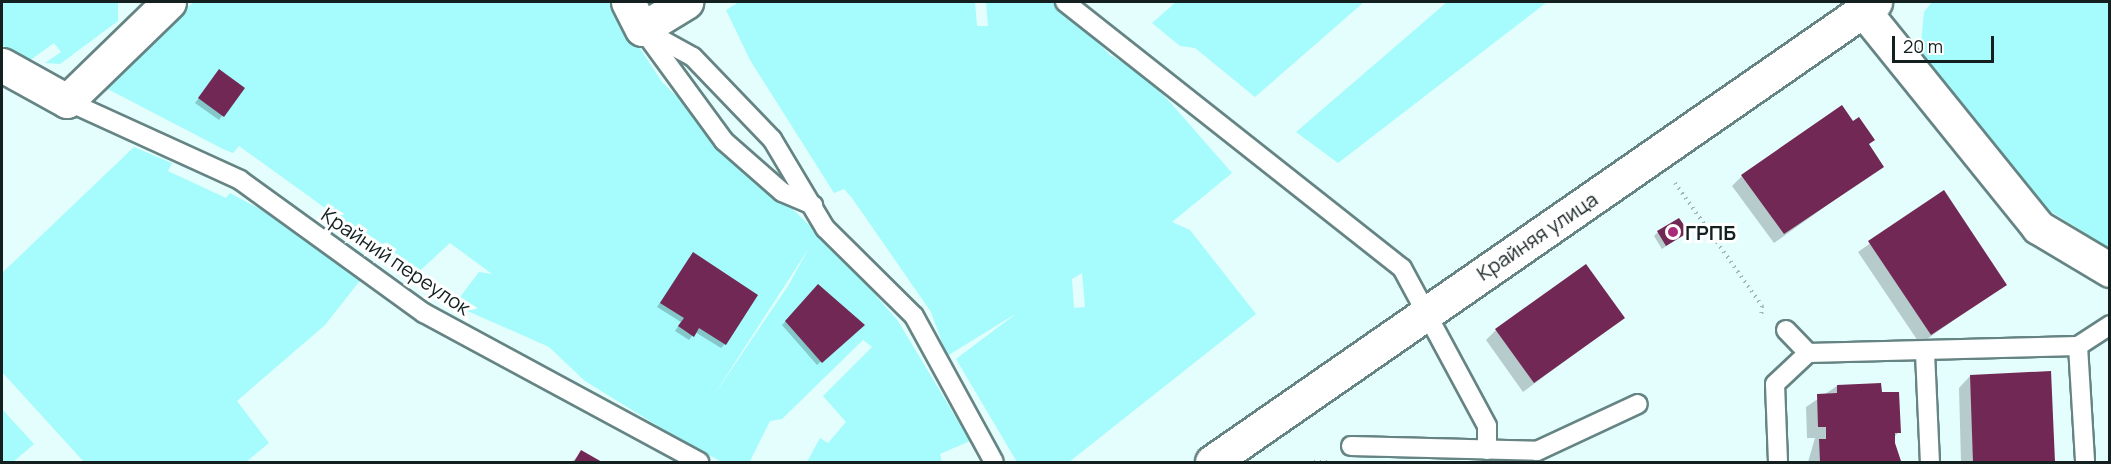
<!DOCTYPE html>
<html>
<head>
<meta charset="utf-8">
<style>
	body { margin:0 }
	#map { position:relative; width:2111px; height:464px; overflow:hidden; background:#e4fefe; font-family:Manrope,sans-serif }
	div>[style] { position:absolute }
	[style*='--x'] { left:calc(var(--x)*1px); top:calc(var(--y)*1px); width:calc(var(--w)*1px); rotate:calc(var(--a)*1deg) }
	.green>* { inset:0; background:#a6fbfc }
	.shadow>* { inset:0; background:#0003 }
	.building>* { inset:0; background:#722854 }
	.path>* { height:4px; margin-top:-2px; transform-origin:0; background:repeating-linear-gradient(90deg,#a0b6b6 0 1.5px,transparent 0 6px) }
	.roads { filter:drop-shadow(2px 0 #668484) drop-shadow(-2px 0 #668484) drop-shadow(0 2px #668484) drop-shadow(0 -2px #668484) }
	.service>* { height:18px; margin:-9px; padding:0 9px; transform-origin:9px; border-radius:9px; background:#fff }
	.minor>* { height:33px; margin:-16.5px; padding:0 16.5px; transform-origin:16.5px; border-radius:16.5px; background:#fff }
	.secondary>* { height:33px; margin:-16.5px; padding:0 16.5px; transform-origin:16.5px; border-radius:16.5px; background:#fff }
	.dots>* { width:16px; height:16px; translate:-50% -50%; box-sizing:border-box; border:3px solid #fff; border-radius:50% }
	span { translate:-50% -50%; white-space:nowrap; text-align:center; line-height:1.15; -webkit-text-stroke:6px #fff; paint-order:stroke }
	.poi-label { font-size:20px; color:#142020; font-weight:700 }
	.left { translate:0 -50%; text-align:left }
	.street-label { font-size:20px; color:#142020 }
	.frame { position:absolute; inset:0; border:3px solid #142020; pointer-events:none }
	.scale { position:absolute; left:1892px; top:36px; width:102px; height:27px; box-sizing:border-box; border:3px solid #142020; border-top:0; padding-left:8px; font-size:18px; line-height:21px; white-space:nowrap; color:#142020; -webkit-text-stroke:4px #fff; paint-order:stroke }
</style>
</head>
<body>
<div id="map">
	<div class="green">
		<i style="clip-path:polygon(2px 2px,118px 2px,118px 21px,60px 64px,45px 63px,61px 52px,54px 43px,29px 61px,2px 45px)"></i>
		<i style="clip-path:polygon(evenodd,194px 2px,610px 2px,662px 82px,845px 260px,898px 321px,970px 441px,940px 454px,942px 462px,807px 462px,820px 438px,828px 443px,846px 422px,823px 396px,872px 347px,863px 340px,782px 419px,770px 421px,750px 461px,722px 462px,684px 442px,585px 381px,549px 347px,454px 305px,479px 272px,492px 274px,450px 243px,411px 279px,379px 247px,239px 146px,233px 153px,223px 149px,100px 85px,194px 2px,809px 248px,788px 286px,712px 398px,809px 248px)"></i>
		<i style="clip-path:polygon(evenodd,739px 2px,975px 2px,977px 26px,988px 26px,986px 2px,1059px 2px,1110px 55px,1140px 72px,1169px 101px,1232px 173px,1172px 222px,1190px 230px,1256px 314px,1069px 462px,1017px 462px,956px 359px,1017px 313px,947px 356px,931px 312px,852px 198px,844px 189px,834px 193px,750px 60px,726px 10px,739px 2px,1082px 273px,1085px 307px,1074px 308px,1072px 279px,1082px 273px)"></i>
		<i style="clip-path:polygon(1176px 2px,1364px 2px,1255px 97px,1195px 48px,1180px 46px,1152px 23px)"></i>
		<i style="clip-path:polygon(1447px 2px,1547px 2px,1338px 163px,1296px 132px)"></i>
		<i style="clip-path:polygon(1932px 2px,2109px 2px,2109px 248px,2050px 211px,1978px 143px,1932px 82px,1920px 54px,1924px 12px)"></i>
		<i style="clip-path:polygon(134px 147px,172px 163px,168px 171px,226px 198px,230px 193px,299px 230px,362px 278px,325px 325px,237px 401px,269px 443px,246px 462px,84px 462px,2px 372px,2px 273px)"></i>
		<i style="clip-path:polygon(2px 409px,34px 444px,13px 462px,2px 462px)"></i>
	</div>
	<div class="shadow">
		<i style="clip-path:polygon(216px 75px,243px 88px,219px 120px,195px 103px)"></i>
		<i style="clip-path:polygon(1882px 166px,1774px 243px,1732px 186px,1742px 176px)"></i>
		<i style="clip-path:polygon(1943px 192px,2005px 284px,1920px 344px,1858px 252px)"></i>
		<i style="clip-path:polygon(1658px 232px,1687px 232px,1662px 249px,1654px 236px)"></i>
		<i style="clip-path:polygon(689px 258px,725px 344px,721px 348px,695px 332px,689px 340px,675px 331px,681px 322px,657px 307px)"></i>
		<i style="clip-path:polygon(818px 286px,862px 325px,817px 365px,782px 325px)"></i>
		<i style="clip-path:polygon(1623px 318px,1523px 392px,1486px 340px,1496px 330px)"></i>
		<i style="clip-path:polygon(2050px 373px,2053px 462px,1961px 462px,1959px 388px,1970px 376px)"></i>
		<i style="clip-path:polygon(1837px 386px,1880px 393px,1899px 432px,1893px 438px,1896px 462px,1808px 462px,1815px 438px,1807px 438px,1806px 407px)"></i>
		<i style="clip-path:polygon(581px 452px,599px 462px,572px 462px)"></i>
	</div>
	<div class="building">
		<i style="clip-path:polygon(219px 69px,245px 88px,224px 117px,198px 98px)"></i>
		<i style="clip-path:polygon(1842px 105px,1853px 121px,1859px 117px,1875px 140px,1869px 144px,1884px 167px,1784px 234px,1741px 175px)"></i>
		<i style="clip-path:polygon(1944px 190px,2007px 285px,1931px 335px,1868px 241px)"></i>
		<i style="clip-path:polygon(1679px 218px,1689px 232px,1666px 246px,1657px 231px)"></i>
		<i style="clip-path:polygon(693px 252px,758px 295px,726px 345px,699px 328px,694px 337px,678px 326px,684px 318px,660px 303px)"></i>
		<i style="clip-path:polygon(1586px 264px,1625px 318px,1534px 383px,1495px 329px)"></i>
		<i style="clip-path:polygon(818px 284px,865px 325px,822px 363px,785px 321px)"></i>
		<i style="clip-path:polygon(2051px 371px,2055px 462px,1973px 462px,1970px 375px)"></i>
		<i style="clip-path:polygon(1881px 383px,1882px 392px,1899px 392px,1901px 433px,1895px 433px,1895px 443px,1901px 461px,1820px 462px,1819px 439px,1826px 439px,1826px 427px,1818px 427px,1817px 394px,1837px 393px,1837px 385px)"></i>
		<i style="clip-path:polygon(581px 450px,602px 462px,574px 462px)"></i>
	</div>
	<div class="path">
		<i style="--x:1675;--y:183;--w:151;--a:54.7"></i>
		<i style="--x:1762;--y:306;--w:12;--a:95"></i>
		<i style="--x:1314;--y:462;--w:17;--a:0"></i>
	</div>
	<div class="roads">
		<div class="service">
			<i style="--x:1065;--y:2;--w:429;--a:38.3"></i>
			<i style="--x:1402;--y:268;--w:179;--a:61.7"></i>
			<i style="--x:1487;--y:426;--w:24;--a:90"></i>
			<i style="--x:642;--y:29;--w:58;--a:28.8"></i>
			<i style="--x:693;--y:57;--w:114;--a:46.1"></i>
			<i style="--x:772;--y:139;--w:104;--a:59.2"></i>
			<i style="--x:825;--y:228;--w:125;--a:44.7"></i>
			<i style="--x:914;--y:316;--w:166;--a:61.3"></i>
			<i style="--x:645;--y:33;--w:134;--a:53.8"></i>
			<i style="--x:724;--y:141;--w:77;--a:41.3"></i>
			<i style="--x:782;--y:192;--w:34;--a:23"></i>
			<i style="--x:67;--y:101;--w:190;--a:24.5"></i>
			<i style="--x:240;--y:180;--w:227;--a:35.9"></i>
			<i style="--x:424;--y:313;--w:313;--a:28.4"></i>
			<i style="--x:1786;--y:330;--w:32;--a:46"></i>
			<i style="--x:1808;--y:353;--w:270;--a:-1.5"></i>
			<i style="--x:2078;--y:346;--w:116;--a:86.5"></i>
			<i style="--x:2078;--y:346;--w:38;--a:-33"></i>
			<i style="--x:1925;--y:353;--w:109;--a:87.4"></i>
			<i style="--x:1351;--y:446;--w:186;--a:1.5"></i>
			<i style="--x:1537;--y:451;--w:111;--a:-25"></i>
			<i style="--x:1778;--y:462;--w:78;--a:-92.2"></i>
			<i style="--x:1775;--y:384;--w:45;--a:-43.2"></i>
		</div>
		<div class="minor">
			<i style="--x:628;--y:2;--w:30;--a:63"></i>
			<i style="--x:642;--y:29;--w:52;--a:-31.5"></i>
			<i style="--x:1863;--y:10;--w:279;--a:51.1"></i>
			<i style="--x:2038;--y:227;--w:84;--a:30.8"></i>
			<i style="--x:2;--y:65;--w:74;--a:29"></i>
			<i style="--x:67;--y:101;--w:142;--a:-44.1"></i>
		</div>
		<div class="secondary">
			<i style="--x:1212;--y:462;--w:807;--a:-34.75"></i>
		</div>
	</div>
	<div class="dots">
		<i style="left:1673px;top:232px;background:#a92a79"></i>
	</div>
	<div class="poi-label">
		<span class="left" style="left:1685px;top:232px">ГРПБ</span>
	</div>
	<div class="street-label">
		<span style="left:1537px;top:236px;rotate:-34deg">Крайняя улица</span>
		<span style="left:396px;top:261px;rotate:34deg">Крайний переулок</span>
	</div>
	<div class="frame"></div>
	<div class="scale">20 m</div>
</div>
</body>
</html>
